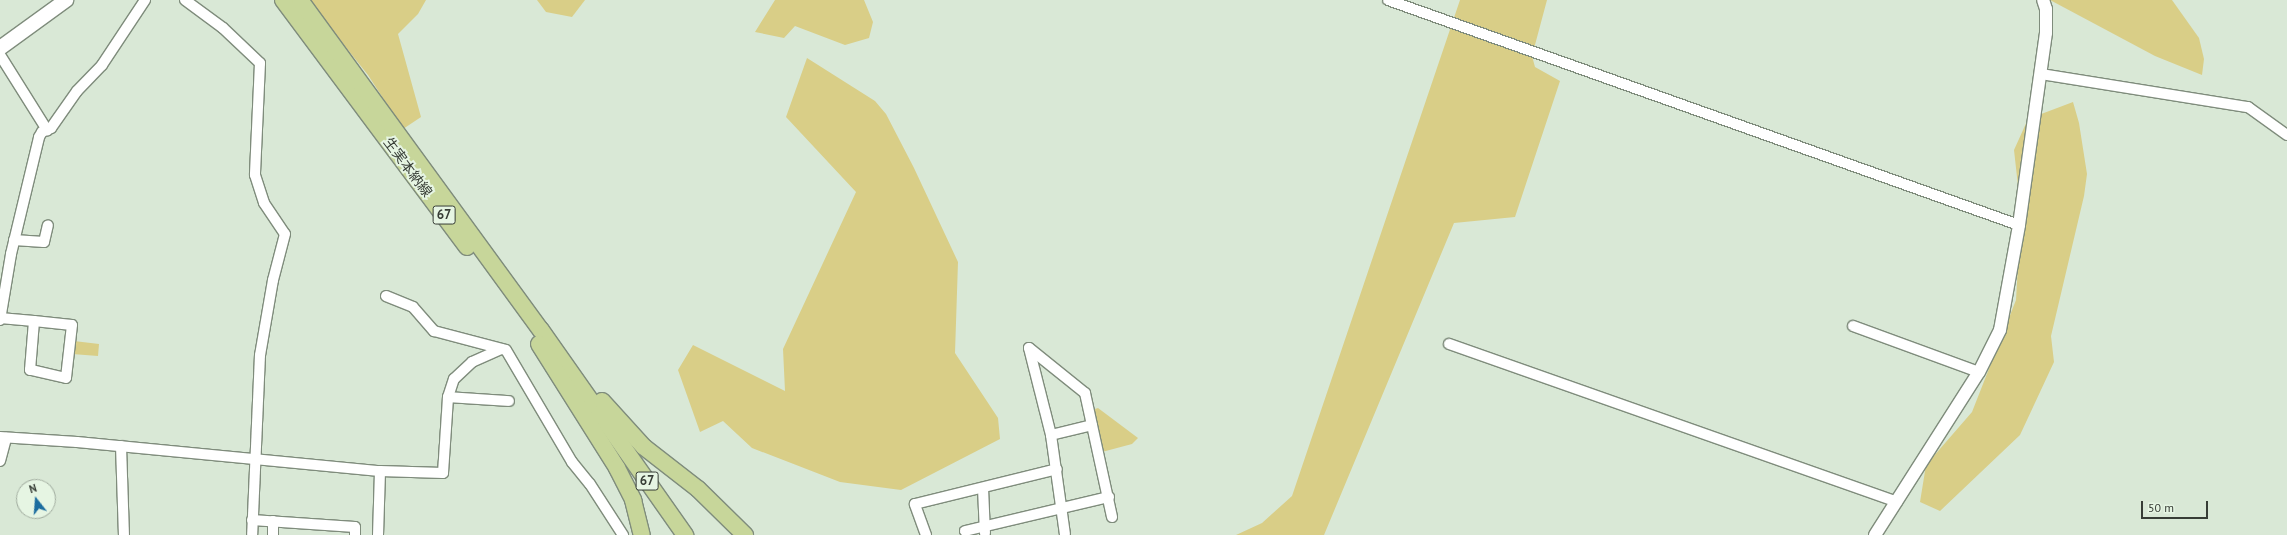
<!DOCTYPE html>
<html>
<head>
<meta charset="utf-8">
<style>
	body { margin:0 }
	#map { position:relative; width:2287px; height:535px; overflow:hidden; background:#d9e8d6; font-family:"PT Sans","Noto Sans JP",sans-serif }
	div>[style] { position:absolute }
	[style*='--x'] { left:calc(var(--x)*1px); top:calc(var(--y)*1px); width:calc(var(--w)*1px); rotate:calc(var(--a)*1deg) }
	.green>* { inset:0; background:#d9ce87 }
	.roads { filter:drop-shadow(1px 0 #7f8c7c) drop-shadow(-1px 0 #7f8c7c) drop-shadow(0 1px #7f8c7c) drop-shadow(0 -1px #7f8c7c) }
	.minor>* { height:10px; margin:-5px; padding:0 5px; transform-origin:5px; border-radius:5px; background:#fff }
	.tertiary>* { height:12px; margin:-6px; padding:0 6px; transform-origin:6px; border-radius:6px; background:#fff }
	.secondary>* { height:14px; margin:-7px; padding:0 7px; transform-origin:7px; border-radius:7px; background:#fff }
	.primary>* { height:16px; margin:-8px; padding:0 8px; transform-origin:8px; border-radius:8px; background:#c7d69a }
	span { translate:-50% -50%; white-space:nowrap; text-align:center; line-height:1.15; -webkit-text-stroke:4px #e6f5e3; paint-order:stroke }
	.shield-label span { padding:1px 3px; background:#e6f5e3; border:1px solid; border-radius:3px; -webkit-text-stroke-width:0 }
	.shield-label { font-size:13px; color:#373d36; font-weight:700 }
	.street-label { font-size:14px; color:#373d36 }
	.north { position:absolute; left:16px; top:479px; width:40px; height:40px; box-sizing:border-box; background:#e6f5e3; border:1px solid #a0ab9e; border-radius:50%; rotate:343deg; font-size:11px; font-weight:700; line-height:16px; text-align:center; color:#373d36 }
	.north::after { content:''; display:block; margin:auto; width:14px; height:18px; background:#1c6d9f; clip-path:polygon(50% 0,100% 100%,50% 72%,0 100%) }
	.scale { position:absolute; left:2141px; top:501px; width:67px; height:18px; box-sizing:border-box; border:2px solid #373d36; border-top:0; padding-left:5px; font-size:12px; line-height:14px; white-space:nowrap; color:#373d36; -webkit-text-stroke:3px #e6f5e3; paint-order:stroke }
</style>
</head>
<body>
<div id="map">
	<div class="green">
		<i style="clip-path:polygon(308px 0,426px 0,418px 14px,398px 34px,421px 117px,403px 129px,368px 75px)"></i>
		<i style="clip-path:polygon(537px 0,585px 0,572px 17px,546px 12px)"></i>
		<i style="clip-path:polygon(775px 0,864px 0,873px 22px,869px 38px,845px 45px,795px 26px,784px 38px,755px 32px)"></i>
		<i style="clip-path:polygon(1460px 0,1547px 0,1532px 56px,1535px 67px,1560px 81px,1515px 217px,1454px 223px,1324px 535px,1236px 535px,1262px 523px,1292px 496px)"></i>
		<i style="clip-path:polygon(2050px 0,2172px 0,2199px 38px,2204px 59px,2202px 75px,2155px 56px)"></i>
		<i style="clip-path:polygon(807px 58px,875px 101px,886px 114px,914px 168px,958px 262px,955px 353px,998px 418px,1000px 439px,901px 490px,840px 482px,752px 448px,723px 421px,700px 432px,678px 370px,693px 345px,785px 391px,783px 349px,856px 192px,786px 117px)"></i>
		<i style="clip-path:polygon(2073px 102px,2079px 123px,2087px 174px,2084px 196px,2051px 336px,2054px 362px,2020px 435px,1940px 511px,1920px 502px,1926px 465px,1972px 412px,2016px 300px,2021px 213px,2014px 150px,2028px 119px)"></i>
		<i style="clip-path:polygon(74px 341px,99px 344px,98px 356px,72px 354px)"></i>
		<i style="clip-path:polygon(1098px 408px,1138px 438px,1132px 444px,1102px 452px,1092px 410px)"></i>
	</div>
	<div class="roads">
		<div class="minor">
			<i style="--x:185;--y:0;--w:47;--a:36.4"></i>
			<i style="--x:223;--y:28;--w:51;--a:43.4"></i>
			<i style="--x:260;--y:63;--w:112;--a:92.6"></i>
			<i style="--x:255;--y:175;--w:29;--a:72"></i>
			<i style="--x:264;--y:203;--w:37;--a:56"></i>
			<i style="--x:285;--y:234;--w:48;--a:104.6"></i>
			<i style="--x:273;--y:280;--w:76;--a:99.8"></i>
			<i style="--x:260;--y:355;--w:180;--a:92.5"></i>
			<i style="--x:1388;--y:0;--w:670;--a:19.63"></i>
			<i style="--x:0;--y:55;--w:89;--a:57.9"></i>
			<i style="--x:2041;--y:74;--w:210;--a:9.1"></i>
			<i style="--x:2248;--y:107;--w:48;--a:35.7"></i>
			<i style="--x:14;--y:240;--w:30;--a:4"></i>
			<i style="--x:44;--y:242;--w:17;--a:-77"></i>
			<i style="--x:386;--y:296;--w:29;--a:22"></i>
			<i style="--x:413;--y:307;--w:32;--a:49"></i>
			<i style="--x:434;--y:331;--w:74;--a:14.8"></i>
			<i style="--x:506;--y:350;--w:130;--a:59.5"></i>
			<i style="--x:572;--y:462;--w:28;--a:51"></i>
			<i style="--x:590;--y:484;--w:61;--a:57.1"></i>
			<i style="--x:0;--y:318;--w:34;--a:5"></i>
			<i style="--x:34;--y:321;--w:38;--a:6"></i>
			<i style="--x:72;--y:325;--w:53;--a:96.5"></i>
			<i style="--x:66;--y:378;--w:37;--a:-167"></i>
			<i style="--x:30;--y:370;--w:49;--a:-85.3"></i>
			<i style="--x:0;--y:320;--w:67;--a:-80.5"></i>
			<i style="--x:11;--y:254;--w:120;--a:-76.5"></i>
			<i style="--x:39;--y:137;--w:6;--a:-59"></i>
			<i style="--x:42;--y:132;--w:10;--a:-24"></i>
			<i style="--x:51;--y:128;--w:45;--a:-54.9"></i>
			<i style="--x:77;--y:91;--w:36;--a:-46"></i>
			<i style="--x:102;--y:65;--w:78;--a:-56.5"></i>
			<i style="--x:1853;--y:326;--w:134;--a:20.1"></i>
			<i style="--x:1449;--y:344;--w:475;--a:19.4"></i>
			<i style="--x:1029;--y:348;--w:72;--a:38.8"></i>
			<i style="--x:1085;--y:393;--w:127;--a:77.7"></i>
			<i style="--x:1029;--y:348;--w:90;--a:75.8"></i>
			<i style="--x:1051;--y:435;--w:100;--a:82"></i>
			<i style="--x:448;--y:397;--w:61;--a:3.8"></i>
			<i style="--x:1051;--y:435;--w:42;--a:-13.7"></i>
			<i style="--x:0;--y:437;--w:77;--a:3.7"></i>
			<i style="--x:77;--y:442;--w:304;--a:5.5"></i>
			<i style="--x:380;--y:471;--w:63;--a:1.8"></i>
			<i style="--x:443;--y:473;--w:76;--a:-86.2"></i>
			<i style="--x:448;--y:397;--w:19;--a:-72"></i>
			<i style="--x:454;--y:379;--w:25;--a:-43"></i>
			<i style="--x:472;--y:362;--w:32;--a:-24"></i>
			<i style="--x:121;--y:446;--w:89;--a:88.1"></i>
			<i style="--x:0;--y:461;--w:24;--a:-75"></i>
			<i style="--x:983;--y:488;--w:45;--a:87.5"></i>
			<i style="--x:252;--y:520;--w:103;--a:3.9"></i>
			<i style="--x:355;--y:527;--w:8;--a:90"></i>
			<i style="--x:965;--y:531;--w:148;--a:-13.3"></i>
			<i style="--x:273;--y:535;--w:14;--a:-90"></i>
			<i style="--x:378;--y:535;--w:64;--a:-88.2"></i>
			<i style="--x:926;--y:535;--w:33;--a:-110"></i>
			<i style="--x:915;--y:504;--w:146;--a:-13.8"></i>
		</div>
		<div class="tertiary">
			<i style="--x:1875;--y:535;--w:193;--a:-57.5"></i>
			<i style="--x:1979;--y:372;--w:47;--a:-63.4"></i>
			<i style="--x:2000;--y:330;--w:107;--a:-79.7"></i>
			<i style="--x:2019;--y:225;--w:194;--a:-82"></i>
			<i style="--x:2046;--y:33;--w:24;--a:-90"></i>
			<i style="--x:2046;--y:9;--w:9;--a:-108"></i>
		</div>
		<div class="secondary">
			<i style="--x:0;--y:48;--w:82;--a:-36"></i>
		</div>
		<div class="primary">
			<i style="--x:283;--y:0;--w:308;--a:53.3"></i>
			<i style="--x:300;--y:0;--w:409;--a:53.9"></i>
			<i style="--x:541;--y:330;--w:251;--a:54.9"></i>
			<i style="--x:539;--y:344;--w:146;--a:57.8"></i>
			<i style="--x:617;--y:468;--w:36;--a:63"></i>
			<i style="--x:633;--y:500;--w:36;--a:76"></i>
			<i style="--x:602;--y:401;--w:62;--a:47.6"></i>
			<i style="--x:644;--y:447;--w:68;--a:37.9"></i>
			<i style="--x:698;--y:489;--w:66;--a:44.4"></i>
		</div>
	</div>
	<div class="shield-label">
		<span style="left:444px;top:215px">67</span>
		<span style="left:647px;top:481px">67</span>
	</div>
	<div class="street-label">
		<span style="left:408px;top:167px;rotate:53deg">生実本納線</span>
	</div>
	<div class="north">N</div>
	<div class="scale">50 m</div>
</div>
</body>
</html>
